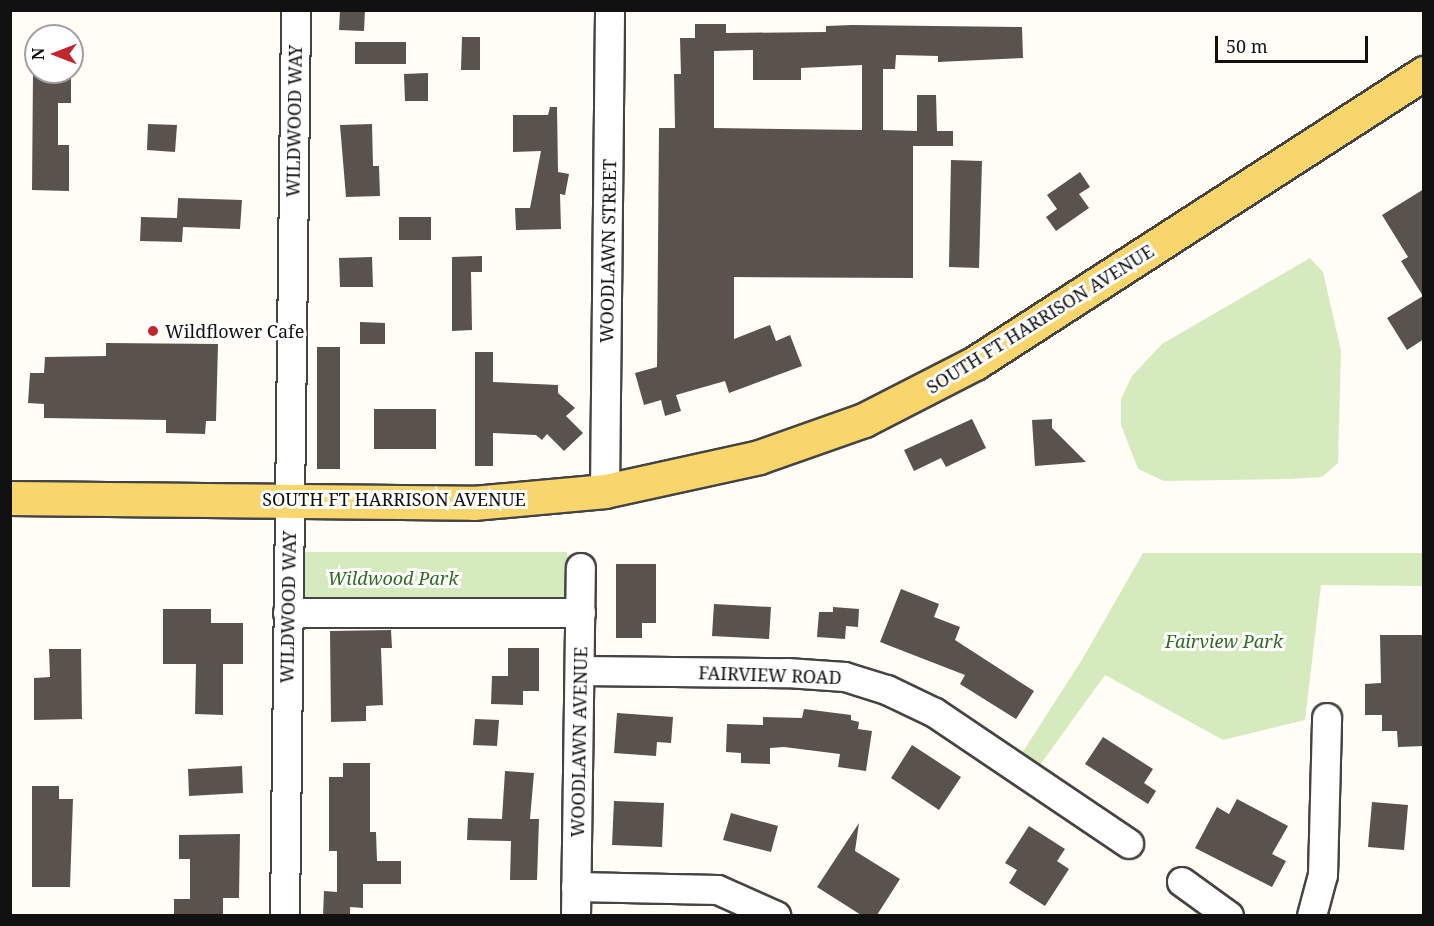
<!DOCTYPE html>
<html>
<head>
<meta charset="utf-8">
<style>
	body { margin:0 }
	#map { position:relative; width:1434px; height:926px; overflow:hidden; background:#fffdf5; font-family:"Noto Serif",serif }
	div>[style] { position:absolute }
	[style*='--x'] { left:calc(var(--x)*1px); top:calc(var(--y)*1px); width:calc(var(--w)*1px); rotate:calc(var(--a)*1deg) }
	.green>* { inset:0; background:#d5ebbd }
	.building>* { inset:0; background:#5a524d }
	.roads { filter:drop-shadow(2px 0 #444) drop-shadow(-2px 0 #444) drop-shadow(0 2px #444) drop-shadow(0 -2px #444) }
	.minor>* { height:28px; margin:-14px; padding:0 14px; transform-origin:14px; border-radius:14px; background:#fff }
	.major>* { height:33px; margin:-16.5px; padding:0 16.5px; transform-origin:16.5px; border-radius:16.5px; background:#f9d66b }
	.dots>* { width:16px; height:16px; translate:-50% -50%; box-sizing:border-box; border:3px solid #fff; border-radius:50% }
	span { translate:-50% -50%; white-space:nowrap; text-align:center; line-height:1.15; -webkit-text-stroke:6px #fff; paint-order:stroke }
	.street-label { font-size:18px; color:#111 }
	.poi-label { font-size:18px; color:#111 }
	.left { translate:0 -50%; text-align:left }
	.park-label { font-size:18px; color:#2f6b1f; font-style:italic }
	.frame { position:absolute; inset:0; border:12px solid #111; pointer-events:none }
	.north { position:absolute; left:24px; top:24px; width:60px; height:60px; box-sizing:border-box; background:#fff; border:2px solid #a0a0a0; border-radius:50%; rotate:270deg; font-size:16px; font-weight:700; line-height:24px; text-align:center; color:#111 }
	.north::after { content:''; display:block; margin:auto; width:21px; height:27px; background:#c4262e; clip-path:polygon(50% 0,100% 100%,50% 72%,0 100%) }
	.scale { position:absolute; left:1215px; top:36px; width:153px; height:27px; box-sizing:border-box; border:3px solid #111; border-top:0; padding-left:8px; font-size:18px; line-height:21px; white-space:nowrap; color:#111; -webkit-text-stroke:4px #fff; paint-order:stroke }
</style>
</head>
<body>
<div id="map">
	<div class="green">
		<i style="clip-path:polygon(1310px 258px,1323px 272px,1341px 351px,1338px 463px,1322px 477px,1290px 479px,1164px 481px,1138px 469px,1121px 425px,1121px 399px,1132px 376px,1162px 344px)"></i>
		<i style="clip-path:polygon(298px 552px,567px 552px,570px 598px,562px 602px,304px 600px,299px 592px)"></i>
		<i style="clip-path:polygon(1143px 553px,1423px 553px,1423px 586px,1321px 585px,1305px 720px,1223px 740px,1105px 675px,1040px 765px,1022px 753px,1083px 658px)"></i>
	</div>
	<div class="building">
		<i style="clip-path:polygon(340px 10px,365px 10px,364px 31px,339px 30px)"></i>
		<i style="clip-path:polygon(evenodd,695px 24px,726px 24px,726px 33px,826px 32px,826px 26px,852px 25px,1022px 27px,1023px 58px,938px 62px,938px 56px,896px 55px,895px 69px,883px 69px,883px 130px,917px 131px,917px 95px,936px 95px,937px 131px,953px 131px,953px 146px,913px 146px,913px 278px,734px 277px,734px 339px,770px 325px,776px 341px,790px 335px,802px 366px,729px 393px,725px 381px,676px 395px,681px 411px,665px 416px,661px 400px,644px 405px,635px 373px,657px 367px,659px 128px,675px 128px,674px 74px,681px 74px,680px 38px,695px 38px,695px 24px,753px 50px,753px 80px,801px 80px,801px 68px,862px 65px,862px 130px,714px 128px,714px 51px,753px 50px)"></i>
		<i style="clip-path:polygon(462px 37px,480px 37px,480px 70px,461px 70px)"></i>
		<i style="clip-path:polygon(355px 42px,406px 42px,406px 64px,355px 64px)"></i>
		<i style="clip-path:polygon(33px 72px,71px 72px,71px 103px,58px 103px,58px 145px,69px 145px,69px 191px,32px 190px)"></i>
		<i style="clip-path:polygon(428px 73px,428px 101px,405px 101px,404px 74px)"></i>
		<i style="clip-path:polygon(550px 107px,557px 107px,558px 172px,569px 174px,565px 195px,560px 194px,561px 229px,516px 230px,515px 208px,530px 208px,541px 151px,513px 152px,513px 115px,548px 115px)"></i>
		<i style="clip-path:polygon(148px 124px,177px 125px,175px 152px,147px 150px)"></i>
		<i style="clip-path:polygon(372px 124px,373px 166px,379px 166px,380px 196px,346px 197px,340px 125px)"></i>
		<i style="clip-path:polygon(951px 160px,982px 161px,979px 268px,949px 267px)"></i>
		<i style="clip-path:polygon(1080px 172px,1090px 187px,1079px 194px,1089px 208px,1056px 231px,1046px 217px,1057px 209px,1047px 195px)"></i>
		<i style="clip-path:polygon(1424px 189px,1424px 339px,1407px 350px,1387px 318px,1423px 296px,1401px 261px,1408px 257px,1382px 215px)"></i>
		<i style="clip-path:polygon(178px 198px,242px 200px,240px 229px,183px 227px,182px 242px,140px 241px,141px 217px,177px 218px)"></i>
		<i style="clip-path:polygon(399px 217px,431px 217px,431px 240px,399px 240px)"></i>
		<i style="clip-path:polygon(482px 256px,482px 272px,471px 272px,472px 330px,452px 331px,452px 257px)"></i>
		<i style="clip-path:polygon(372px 257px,373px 287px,340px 287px,339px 258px)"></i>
		<i style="clip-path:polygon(360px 322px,385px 323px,385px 344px,360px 344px)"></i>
		<i style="clip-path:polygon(106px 343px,218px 344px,216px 421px,206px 421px,205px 434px,166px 433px,166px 420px,44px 418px,44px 404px,28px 403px,30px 373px,44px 373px,45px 357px,106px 356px)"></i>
		<i style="clip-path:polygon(317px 347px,340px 347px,340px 469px,317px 469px)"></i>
		<i style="clip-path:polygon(475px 352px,493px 352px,493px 382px,558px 385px,558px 393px,575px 408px,566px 416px,583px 433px,564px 451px,547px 434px,542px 440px,536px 435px,493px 433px,493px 466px,475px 466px)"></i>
		<i style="clip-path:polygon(374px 409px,436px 409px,436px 449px,374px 449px)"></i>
		<i style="clip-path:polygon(972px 419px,986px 448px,946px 467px,941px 458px,914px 471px,904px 450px)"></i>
		<i style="clip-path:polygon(1052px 419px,1052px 428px,1086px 462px,1035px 466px,1032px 420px)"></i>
		<i style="clip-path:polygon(616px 564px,656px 564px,656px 623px,642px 623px,642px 638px,616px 638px)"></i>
		<i style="clip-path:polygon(901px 589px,939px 604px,934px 617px,960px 627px,955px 640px,1034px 691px,1016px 719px,960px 684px,965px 675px,880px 642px)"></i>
		<i style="clip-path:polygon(714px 604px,771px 607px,769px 639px,712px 636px)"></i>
		<i style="clip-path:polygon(833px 607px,859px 609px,858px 627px,846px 626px,845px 639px,817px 637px,819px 612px,833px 612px)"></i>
		<i style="clip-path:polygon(163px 609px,211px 609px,211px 623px,243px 623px,243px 664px,223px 664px,223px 715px,195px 714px,196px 664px,163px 664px)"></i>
		<i style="clip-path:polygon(391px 630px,392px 648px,381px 648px,383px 705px,366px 706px,366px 721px,331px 722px,330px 631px)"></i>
		<i style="clip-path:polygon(1380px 635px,1424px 635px,1424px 746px,1398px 747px,1397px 731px,1382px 731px,1382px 715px,1365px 715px,1365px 684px,1381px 683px)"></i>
		<i style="clip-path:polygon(508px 648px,539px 648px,539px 691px,523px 691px,523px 705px,491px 704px,492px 676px,508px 676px)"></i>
		<i style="clip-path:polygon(49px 649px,81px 649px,82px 719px,34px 720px,34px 678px,50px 677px)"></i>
		<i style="clip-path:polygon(804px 709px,851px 715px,851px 720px,859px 722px,858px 729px,872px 731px,866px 771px,838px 767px,840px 754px,784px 747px,770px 748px,770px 764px,741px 763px,741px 753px,726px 752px,727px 724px,763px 725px,763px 717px,802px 718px)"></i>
		<i style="clip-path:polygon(617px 713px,673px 717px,671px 743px,657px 742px,656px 756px,614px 753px)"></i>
		<i style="clip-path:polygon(475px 719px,499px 720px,497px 746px,473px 745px)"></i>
		<i style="clip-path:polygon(1103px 737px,1153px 769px,1144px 783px,1156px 791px,1148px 804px,1085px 764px)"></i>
		<i style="clip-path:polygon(912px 745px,961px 777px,939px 810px,891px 778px)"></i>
		<i style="clip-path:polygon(343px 763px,370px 763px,370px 832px,376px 832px,377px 861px,401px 861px,401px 884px,363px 884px,363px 908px,350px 907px,350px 915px,323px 915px,324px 891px,337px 892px,337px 851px,329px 851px,329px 777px,343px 777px)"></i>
		<i style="clip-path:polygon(242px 766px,243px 793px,189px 796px,188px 769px)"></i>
		<i style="clip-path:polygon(505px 771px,534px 773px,530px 819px,539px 819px,537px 880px,510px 880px,511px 841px,467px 840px,468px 818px,502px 819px)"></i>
		<i style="clip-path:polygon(32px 786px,59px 786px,59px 799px,73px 799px,70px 887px,32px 887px)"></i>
		<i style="clip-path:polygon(1237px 799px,1288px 826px,1272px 854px,1286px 861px,1272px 887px,1195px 848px,1217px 807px,1229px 814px)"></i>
		<i style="clip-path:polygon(614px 801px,664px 803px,662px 847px,612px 845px)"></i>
		<i style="clip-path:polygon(1372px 802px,1408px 805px,1404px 850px,1368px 847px)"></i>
		<i style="clip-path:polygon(731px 813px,778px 826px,771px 852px,723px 840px)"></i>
		<i style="clip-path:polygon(859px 823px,855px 851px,900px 879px,877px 915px,861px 915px,817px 887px)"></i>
		<i style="clip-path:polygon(1029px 826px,1065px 849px,1057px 861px,1069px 869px,1045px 906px,1009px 883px,1017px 870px,1005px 863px)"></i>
		<i style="clip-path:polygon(240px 834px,239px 898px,223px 898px,223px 915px,174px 915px,174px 899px,190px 899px,190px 859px,179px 859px,179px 835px)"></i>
	</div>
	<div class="roads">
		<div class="minor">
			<i style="--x:605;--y:491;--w:481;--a:-89.4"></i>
			<i style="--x:288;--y:613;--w:293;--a:0"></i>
			<i style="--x:581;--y:671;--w:206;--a:0.6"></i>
			<i style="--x:787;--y:673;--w:58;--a:3.9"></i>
			<i style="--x:845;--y:677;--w:44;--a:17.2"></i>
			<i style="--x:887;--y:690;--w:53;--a:25.6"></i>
			<i style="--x:935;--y:713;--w:234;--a:34"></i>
			<i style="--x:1182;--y:882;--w:58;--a:35.9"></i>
			<i style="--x:576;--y:887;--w:142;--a:1.2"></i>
			<i style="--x:718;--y:890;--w:64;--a:24.1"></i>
			<i style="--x:285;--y:916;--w:906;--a:-89.3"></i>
			<i style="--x:576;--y:916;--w:348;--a:-89.2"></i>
			<i style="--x:1312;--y:916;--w:42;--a:-75"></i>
			<i style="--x:1323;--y:875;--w:157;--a:-88.5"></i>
		</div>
		<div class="major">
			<i style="--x:10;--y:498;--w:463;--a:0.6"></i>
			<i style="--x:473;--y:503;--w:133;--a:-5.2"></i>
			<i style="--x:605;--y:491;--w:158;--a:-12.4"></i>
			<i style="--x:759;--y:457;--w:111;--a:-19.4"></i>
			<i style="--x:864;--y:420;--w:125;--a:-27.2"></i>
			<i style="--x:975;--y:363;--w:535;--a:-32.86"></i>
		</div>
	</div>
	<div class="dots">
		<i style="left:153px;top:331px;background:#c4262e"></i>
	</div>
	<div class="street-label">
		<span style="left:294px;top:121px;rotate:-89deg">WILDWOOD WAY</span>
		<span style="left:608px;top:251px;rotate:-89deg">WOODLAWN STREET</span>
		<span style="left:1040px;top:319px;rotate:-32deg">SOUTH FT HARRISON AVENUE</span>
		<span style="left:394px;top:499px">SOUTH FT HARRISON AVENUE</span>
		<span style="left:288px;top:607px;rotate:-89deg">WILDWOOD WAY</span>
		<span style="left:770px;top:675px;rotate:2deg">FAIRVIEW ROAD</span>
		<span style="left:579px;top:742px;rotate:-89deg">WOODLAWN AVENUE</span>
	</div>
	<div class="poi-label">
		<span class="left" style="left:165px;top:331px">Wildflower Cafe</span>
	</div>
	<div class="park-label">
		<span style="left:393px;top:578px">Wildwood Park</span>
		<span style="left:1224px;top:641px">Fairview Park</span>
	</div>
	<div class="frame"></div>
	<div class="north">N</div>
	<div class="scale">50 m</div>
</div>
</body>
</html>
